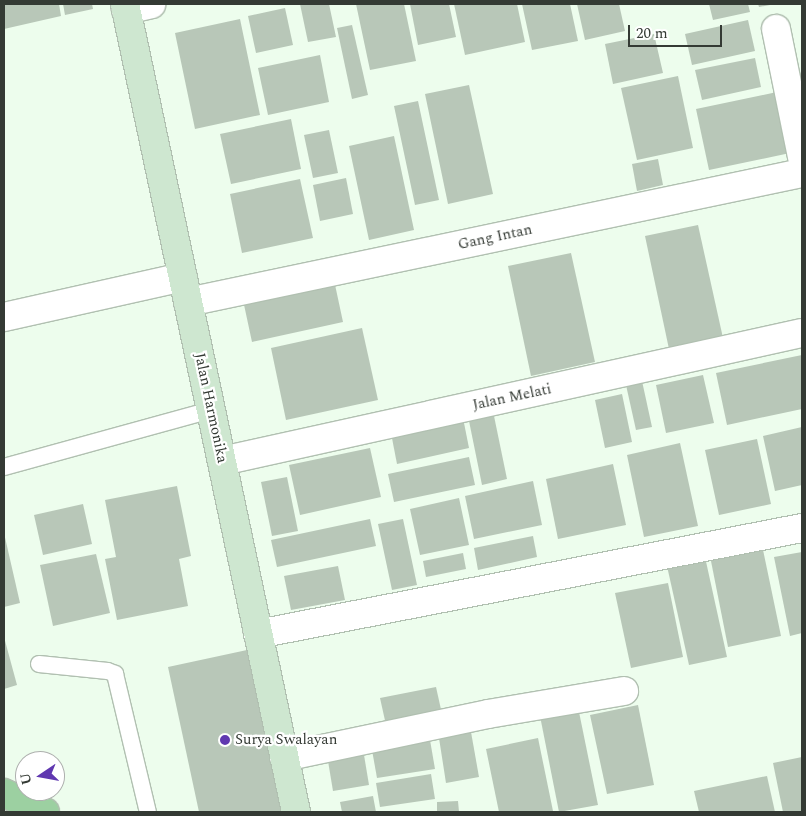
<!DOCTYPE html>
<html>
<head>
<meta charset="utf-8">
<style>
	body { margin:0 }
	#map { position:relative; width:806px; height:816px; overflow:hidden; background:#edfded; font-family:Spectral,serif }
	div>[style] { position:absolute }
	[style*='--x'] { left:calc(var(--x)*1px); top:calc(var(--y)*1px); width:calc(var(--w)*1px); rotate:calc(var(--a)*1deg) }
	.building>* { inset:0; background:#b8c7b8 }
	.roads { filter:drop-shadow(1px 0 #b1c0b1) drop-shadow(-1px 0 #b1c0b1) drop-shadow(0 1px #b1c0b1) drop-shadow(0 -1px #b1c0b1) }
	.lane>* { height:16px; margin:-8px; padding:0 8px; transform-origin:8px; border-radius:8px; background:#fff }
	.street>* { height:28px; margin:-14px; padding:0 14px; transform-origin:14px; border-radius:14px; background:#fff }
	.secondary>* { height:28px; margin:-14px; padding:0 14px; transform-origin:14px; border-radius:14px; background:#cee7d0 }
	.primary>* { height:28px; margin:-14px; padding:0 14px; transform-origin:14px; border-radius:14px; background:#9cd0a1 }
	.dots>* { width:14px; height:14px; translate:-50% -50%; box-sizing:border-box; border:2px solid #fff; border-radius:50% }
	span { translate:-50% -50%; white-space:nowrap; text-align:center; line-height:1.15; -webkit-text-stroke:4.5px #fff; paint-order:stroke }
	.street-label { font-size:15px; color:#343a34 }
	.poi-label { font-size:15px; color:#343a34 }
	.left { translate:0 -50%; text-align:left }
	.frame { position:absolute; inset:0; border:5px solid #343a34; pointer-events:none }
	.north { position:absolute; left:15px; top:751px; width:50px; height:50px; box-sizing:border-box; background:#fff; border:1px solid #aeb0ae; border-radius:50%; rotate:258deg; font-size:14px; font-weight:700; line-height:20px; text-align:center; color:#343a34 }
	.north::after { content:''; display:block; margin:auto; width:18px; height:22px; background:#6038b0; clip-path:polygon(50% 0,100% 100%,50% 72%,0 100%) }
	.scale { position:absolute; left:628px; top:25px; width:94px; height:22px; box-sizing:border-box; border:2px solid #343a34; border-top:0; padding-left:6px; font-size:15px; line-height:18px; white-space:nowrap; color:#343a34; -webkit-text-stroke:4px #fff; paint-order:stroke }
</style>
</head>
<body>
<div id="map">
	<div class="building">
		<i style="clip-path:polygon(4px 4px,59px 4px,61px 16px,4px 29px)"></i>
		<i style="clip-path:polygon(63px 4px,92px 4px,93px 9px,65px 15px)"></i>
		<i style="clip-path:polygon(300px 4px,329px 4px,336px 37px,308px 42px)"></i>
		<i style="clip-path:polygon(356px 4px,404px 4px,416px 61px,370px 70px)"></i>
		<i style="clip-path:polygon(410px 4px,449px 4px,456px 37px,418px 45px)"></i>
		<i style="clip-path:polygon(454px 4px,517px 4px,525px 42px,465px 55px)"></i>
		<i style="clip-path:polygon(522px 4px,570px 4px,578px 41px,532px 50px)"></i>
		<i style="clip-path:polygon(577px 4px,619px 4px,625px 31px,585px 40px)"></i>
		<i style="clip-path:polygon(709px 4px,748px 4px,750px 12px,713px 20px)"></i>
		<i style="clip-path:polygon(758px 4px,770px 4px,770px 5px,759px 7px)"></i>
		<i style="clip-path:polygon(285px 8px,293px 45px,256px 53px,248px 16px)"></i>
		<i style="clip-path:polygon(240px 19px,260px 115px,195px 129px,175px 33px)"></i>
		<i style="clip-path:polygon(748px 20px,755px 51px,692px 65px,685px 34px)"></i>
		<i style="clip-path:polygon(352px 25px,368px 95px,352px 99px,337px 28px)"></i>
		<i style="clip-path:polygon(654px 34px,663px 73px,613px 84px,605px 44px)"></i>
		<i style="clip-path:polygon(320px 55px,329px 102px,268px 115px,258px 68px)"></i>
		<i style="clip-path:polygon(755px 58px,761px 87px,702px 100px,695px 70px)"></i>
		<i style="clip-path:polygon(678px 76px,693px 148px,637px 160px,621px 88px)"></i>
		<i style="clip-path:polygon(469px 85px,493px 194px,448px 204px,425px 94px)"></i>
		<i style="clip-path:polygon(777px 92px,790px 153px,709px 170px,696px 109px)"></i>
		<i style="clip-path:polygon(418px 101px,439px 200px,415px 205px,394px 106px)"></i>
		<i style="clip-path:polygon(291px 119px,301px 169px,231px 184px,220px 134px)"></i>
		<i style="clip-path:polygon(329px 130px,338px 173px,313px 178px,304px 135px)"></i>
		<i style="clip-path:polygon(394px 136px,414px 230px,369px 240px,349px 146px)"></i>
		<i style="clip-path:polygon(658px 159px,663px 185px,637px 191px,632px 164px)"></i>
		<i style="clip-path:polygon(346px 178px,353px 214px,320px 221px,313px 185px)"></i>
		<i style="clip-path:polygon(300px 179px,313px 238px,242px 253px,230px 194px)"></i>
		<i style="clip-path:polygon(698px 225px,723px 338px,669px 349px,645px 236px)"></i>
		<i style="clip-path:polygon(571px 253px,595px 362px,531px 376px,508px 266px)"></i>
		<i style="clip-path:polygon(334px 280px,343px 322px,252px 342px,243px 300px)"></i>
		<i style="clip-path:polygon(362px 328px,378px 400px,286px 420px,271px 348px)"></i>
		<i style="clip-path:polygon(802px 355px,802px 409px,727px 425px,716px 373px)"></i>
		<i style="clip-path:polygon(703px 375px,714px 423px,666px 433px,656px 385px)"></i>
		<i style="clip-path:polygon(642px 381px,652px 427px,636px 430px,626px 385px)"></i>
		<i style="clip-path:polygon(622px 394px,632px 442px,605px 448px,595px 400px)"></i>
		<i style="clip-path:polygon(494px 416px,507px 479px,482px 485px,469px 421px)"></i>
		<i style="clip-path:polygon(463px 418px,469px 448px,397px 464px,391px 433px)"></i>
		<i style="clip-path:polygon(802px 427px,802px 485px,775px 491px,763px 436px)"></i>
		<i style="clip-path:polygon(757px 439px,771px 504px,719px 515px,705px 450px)"></i>
		<i style="clip-path:polygon(680px 443px,698px 526px,644px 537px,627px 455px)"></i>
		<i style="clip-path:polygon(370px 448px,381px 497px,300px 515px,289px 465px)"></i>
		<i style="clip-path:polygon(469px 457px,475px 485px,394px 502px,388px 474px)"></i>
		<i style="clip-path:polygon(613px 464px,626px 525px,558px 539px,546px 479px)"></i>
		<i style="clip-path:polygon(287px 477px,298px 531px,272px 536px,261px 482px)"></i>
		<i style="clip-path:polygon(533px 481px,542px 525px,474px 539px,465px 496px)"></i>
		<i style="clip-path:polygon(177px 486px,191px 556px,179px 559px,188px 606px,117px 620px,105px 559px,116px 557px,105px 500px)"></i>
		<i style="clip-path:polygon(459px 498px,469px 545px,420px 555px,410px 509px)"></i>
		<i style="clip-path:polygon(83px 504px,92px 544px,43px 555px,34px 515px)"></i>
		<i style="clip-path:polygon(370px 519px,376px 546px,277px 567px,271px 540px)"></i>
		<i style="clip-path:polygon(403px 519px,417px 585px,392px 590px,378px 524px)"></i>
		<i style="clip-path:polygon(4px 533px,20px 603px,4px 607px)"></i>
		<i style="clip-path:polygon(533px 536px,537px 557px,478px 570px,474px 548px)"></i>
		<i style="clip-path:polygon(762px 545px,781px 636px,728px 647px,710px 556px)"></i>
		<i style="clip-path:polygon(802px 552px,802px 633px,790px 636px,774px 557px)"></i>
		<i style="clip-path:polygon(463px 553px,466px 569px,426px 577px,423px 561px)"></i>
		<i style="clip-path:polygon(96px 554px,110px 613px,53px 626px,40px 565px)"></i>
		<i style="clip-path:polygon(705px 557px,727px 657px,689px 665px,667px 566px)"></i>
		<i style="clip-path:polygon(338px 566px,345px 600px,291px 610px,284px 576px)"></i>
		<i style="clip-path:polygon(668px 583px,683px 657px,631px 668px,615px 593px)"></i>
		<i style="clip-path:polygon(4px 637px,17px 685px,4px 689px)"></i>
		<i style="clip-path:polygon(247px 650px,283px 812px,199px 812px,168px 667px)"></i>
		<i style="clip-path:polygon(436px 687px,442px 714px,386px 725px,380px 698px)"></i>
		<i style="clip-path:polygon(638px 705px,654px 785px,607px 794px,590px 715px)"></i>
		<i style="clip-path:polygon(578px 707px,598px 805px,559px 812px,540px 716px)"></i>
		<i style="clip-path:polygon(471px 732px,479px 777px,446px 783px,439px 738px)"></i>
		<i style="clip-path:polygon(538px 738px,553px 811px,499px 812px,486px 749px)"></i>
		<i style="clip-path:polygon(430px 740px,435px 769px,377px 778px,372px 750px)"></i>
		<i style="clip-path:polygon(364px 755px,369px 785px,333px 791px,328px 761px)"></i>
		<i style="clip-path:polygon(802px 757px,802px 812px,783px 812px,773px 763px)"></i>
		<i style="clip-path:polygon(431px 774px,435px 799px,380px 807px,376px 783px)"></i>
		<i style="clip-path:polygon(767px 776px,775px 812px,699px 812px,694px 791px)"></i>
		<i style="clip-path:polygon(373px 796px,376px 812px,342px 812px,340px 802px)"></i>
		<i style="clip-path:polygon(458px 801px,459px 812px,437px 812px,437px 802px)"></i>
	</div>
	<div class="roads">
		<div class="lane">
			<i style="--x:4;--y:467;--w:215;--a:-15.4"></i>
			<i style="--x:39;--y:664;--w:69;--a:5.8"></i>
			<i style="--x:108;--y:671;--w:8;--a:23"></i>
			<i style="--x:115;--y:674;--w:142;--a:76.6"></i>
		</div>
		<div class="street">
			<i style="--x:126;--y:10;--w:26;--a:-13"></i>
			<i style="--x:776;--y:29;--w:131;--a:78.5"></i>
			<i style="--x:188;--y:302;--w:627;--a:-11.87"></i>
			<i style="--x:4;--y:317;--w:183;--a:-12.6"></i>
			<i style="--x:222;--y:461;--w:594;--a:-12.45"></i>
			<i style="--x:258;--y:634;--w:554;--a:-11.03"></i>
			<i style="--x:284;--y:757;--w:208;--a:-11.9"></i>
			<i style="--x:488;--y:714;--w:138;--a:-9.6"></i>
		</div>
		<div class="secondary">
			<i style="--x:125;--y:4;--w:826;--a:78.05"></i>
		</div>
		<div class="primary">
			<i style="--x:4;--y:793;--w:45;--a:24.9"></i>
		</div>
	</div>
	<div class="dots">
		<i style="left:225px;top:740px;background:#6038b0"></i>
	</div>
	<div class="street-label">
		<span style="left:495px;top:237px;rotate:-12deg">Gang Intan</span>
		<span style="left:512px;top:397px;rotate:-12deg">Jalan Melati</span>
		<span style="left:211px;top:408px;rotate:78deg">Jalan Harmonika</span>
	</div>
	<div class="poi-label">
		<span class="left" style="left:235px;top:740px">Surya Swalayan</span>
	</div>
	<div class="frame"></div>
	<div class="north">U</div>
	<div class="scale">20 m</div>
</div>
</body>
</html>
